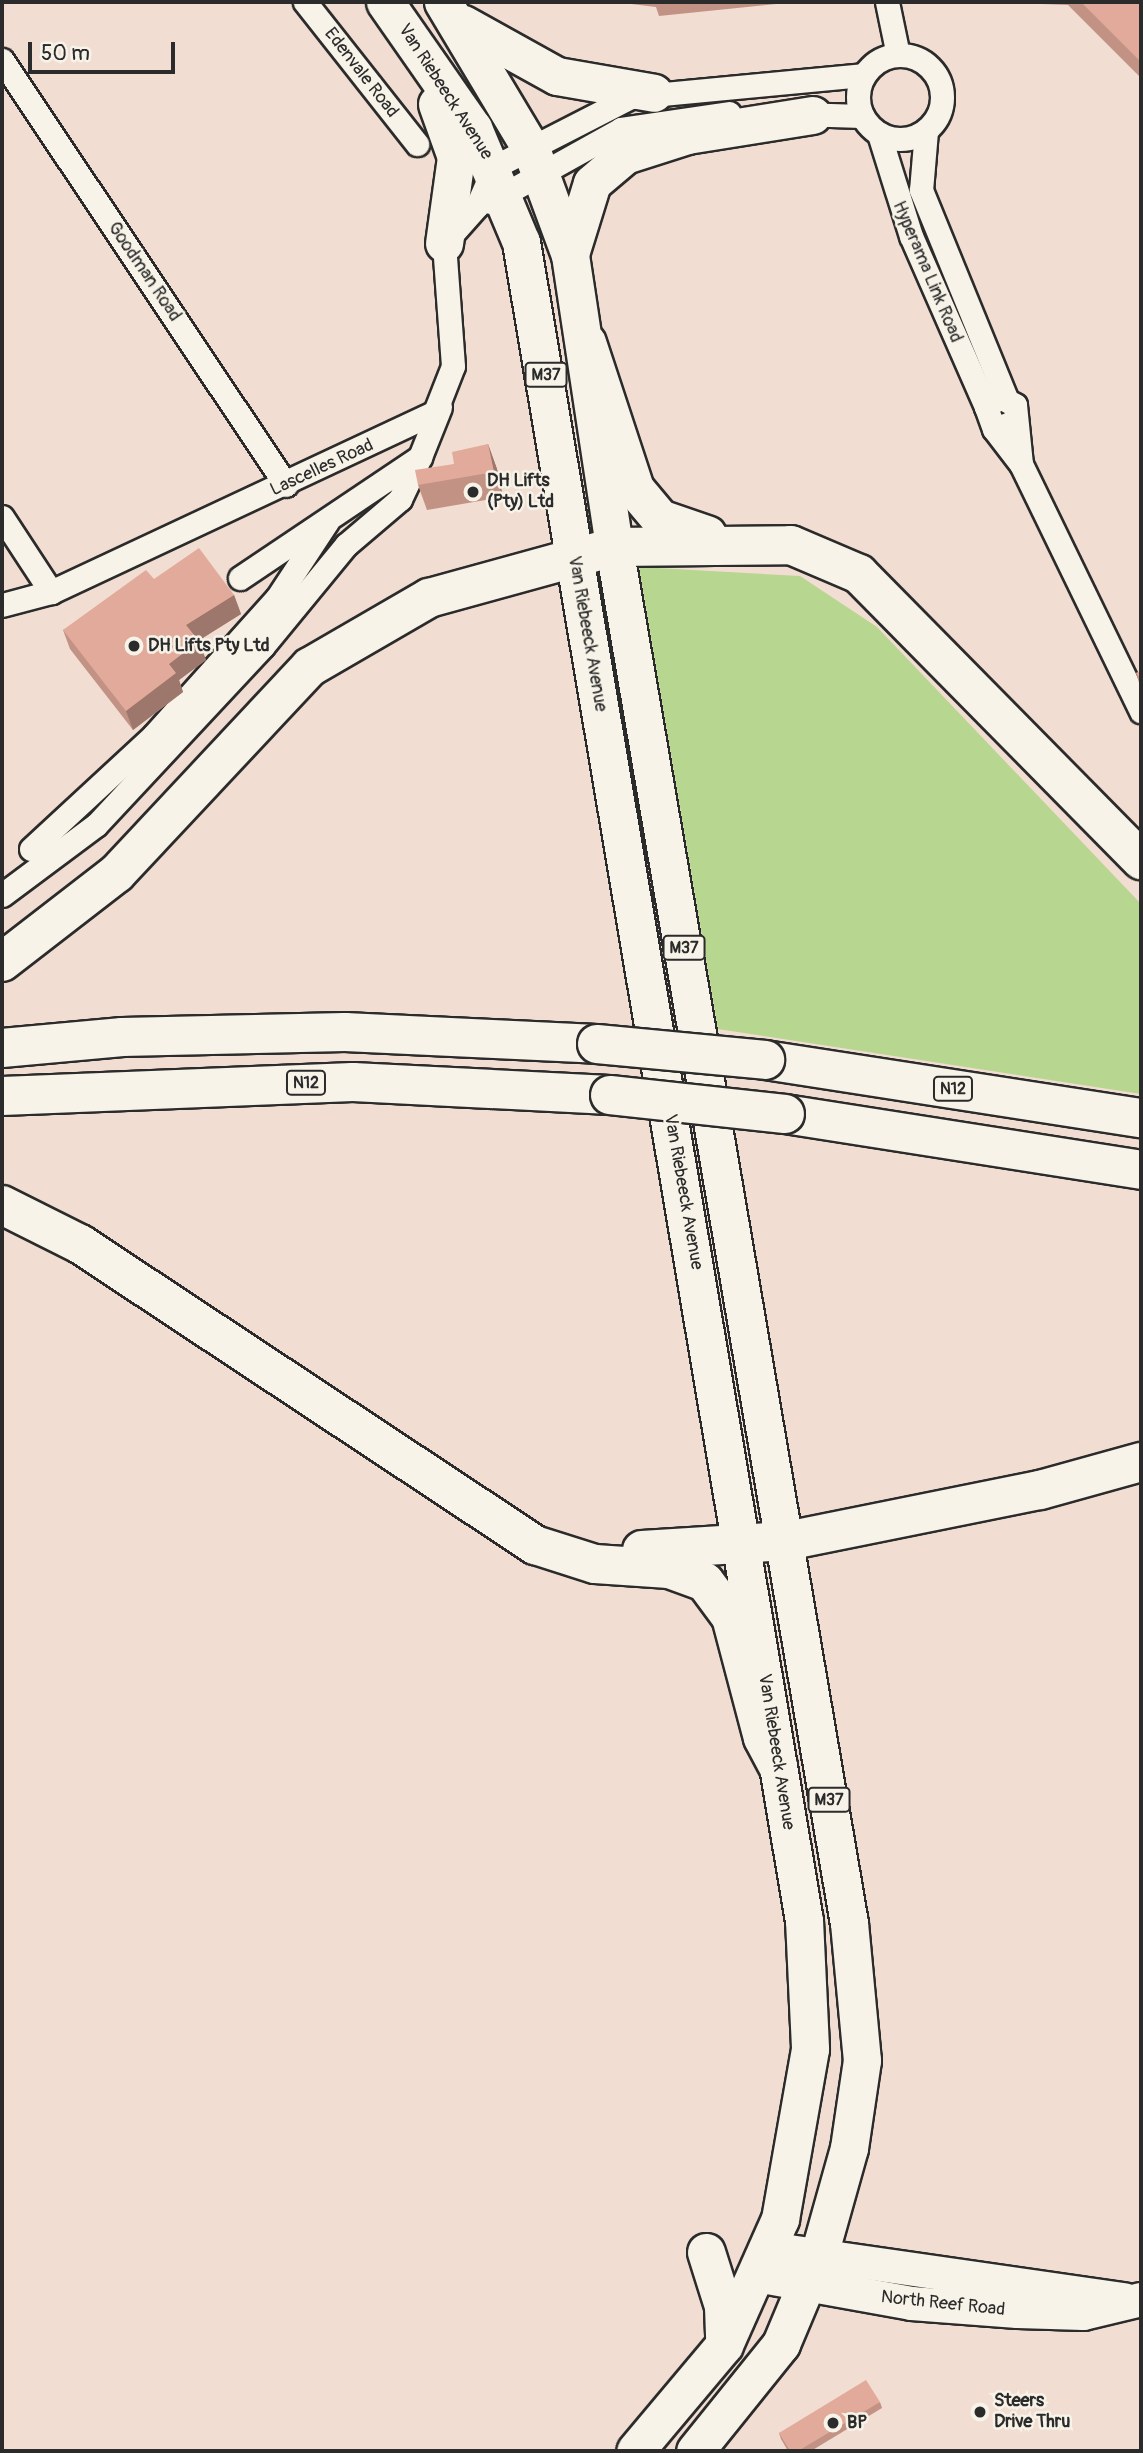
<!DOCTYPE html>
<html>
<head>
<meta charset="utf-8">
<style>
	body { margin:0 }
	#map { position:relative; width:1143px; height:2453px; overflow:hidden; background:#f1ddd1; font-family:Pangolin,sans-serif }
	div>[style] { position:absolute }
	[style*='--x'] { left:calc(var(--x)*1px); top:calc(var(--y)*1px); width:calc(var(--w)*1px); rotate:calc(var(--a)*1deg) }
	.green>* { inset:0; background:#b7d68f }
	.roads { filter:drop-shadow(2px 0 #2b2b2b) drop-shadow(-2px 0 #2b2b2b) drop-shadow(0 2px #2b2b2b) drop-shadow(0 -2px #2b2b2b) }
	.street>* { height:23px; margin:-11.5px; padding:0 11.5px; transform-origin:11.5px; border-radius:11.5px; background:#f7f3e8 }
	.street>.ring { margin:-11.5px; padding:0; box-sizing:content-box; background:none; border:23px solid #f7f3e8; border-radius:50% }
	.secondary>* { height:33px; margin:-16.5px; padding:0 16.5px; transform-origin:16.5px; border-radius:16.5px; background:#f7f3e8 }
	.primary>* { height:37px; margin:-18.5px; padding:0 18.5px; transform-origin:18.5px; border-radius:18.5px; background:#f7f3e8 }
	.highway>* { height:38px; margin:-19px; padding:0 19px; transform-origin:19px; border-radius:19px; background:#f7f3e8 }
	.bridges { filter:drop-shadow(2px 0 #2b2b2b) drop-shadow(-2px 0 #2b2b2b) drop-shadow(0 2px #2b2b2b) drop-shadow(0 -2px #2b2b2b) }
	.highway-bridge>* { height:38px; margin:-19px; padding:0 19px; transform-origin:19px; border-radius:19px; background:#f7f3e8 }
	.wall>* { inset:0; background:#c29285 }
	.shaded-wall>* { inset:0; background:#9e776c }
	.building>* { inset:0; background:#e2aa9b }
	.dots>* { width:19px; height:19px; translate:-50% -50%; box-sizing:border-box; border:4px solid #f7f3e8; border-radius:50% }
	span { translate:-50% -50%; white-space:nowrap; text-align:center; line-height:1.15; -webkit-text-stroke:5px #f7f3e8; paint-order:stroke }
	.shield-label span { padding:2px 5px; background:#f7f3e8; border:2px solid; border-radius:5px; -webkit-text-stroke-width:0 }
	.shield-label { font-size:16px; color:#2b2b2b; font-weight:700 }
	.street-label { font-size:18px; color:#2b2b2b }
	.poi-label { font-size:18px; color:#2b2b2b; font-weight:700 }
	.left { translate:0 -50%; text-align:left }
	.frame { position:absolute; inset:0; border:4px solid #2b2b2b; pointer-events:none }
	.scale { position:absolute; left:28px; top:42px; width:147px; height:32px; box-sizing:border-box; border:4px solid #2b2b2b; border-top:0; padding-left:9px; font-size:21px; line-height:24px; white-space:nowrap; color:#2b2b2b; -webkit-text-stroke:5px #f7f3e8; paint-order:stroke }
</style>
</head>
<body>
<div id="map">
	<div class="green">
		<i style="clip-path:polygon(639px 567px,800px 576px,877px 627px,1141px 904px,1141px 1094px,718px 1029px)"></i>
	</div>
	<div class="roads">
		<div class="street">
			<i style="--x:305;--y:2;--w:181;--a:51.7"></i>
			<i style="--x:887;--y:2;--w:54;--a:78.3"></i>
			<i class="ring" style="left:858px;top:55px;width:61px;height:61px"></i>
			<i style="--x:2;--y:60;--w:511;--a:56.25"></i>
			<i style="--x:798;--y:114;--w:64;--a:1.8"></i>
			<i style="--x:926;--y:131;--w:59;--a:94.8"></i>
			<i style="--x:921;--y:190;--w:225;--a:67.8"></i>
			<i style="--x:879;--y:134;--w:107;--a:72.6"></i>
			<i style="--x:911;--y:236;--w:187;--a:66.3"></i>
			<i style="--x:490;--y:202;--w:150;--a:-29.1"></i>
			<i style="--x:621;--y:129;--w:109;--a:-8.4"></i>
			<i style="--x:1016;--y:421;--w:23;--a:160"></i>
			<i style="--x:994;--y:429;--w:23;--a:-110"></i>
			<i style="--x:986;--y:407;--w:17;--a:-36"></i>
			<i style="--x:1000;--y:397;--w:17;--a:28"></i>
			<i style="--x:1015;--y:405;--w:59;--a:84.2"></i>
			<i style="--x:994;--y:429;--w:44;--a:52.4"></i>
			<i style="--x:1021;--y:464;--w:275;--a:64.1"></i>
			<i style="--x:2;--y:517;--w:90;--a:56.8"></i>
			<i style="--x:240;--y:578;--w:217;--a:-33.9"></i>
			<i style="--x:420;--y:457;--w:54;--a:-68.2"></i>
			<i style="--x:2;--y:605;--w:51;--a:-14.9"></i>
			<i style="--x:51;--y:592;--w:424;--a:-25.1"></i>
			<i style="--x:435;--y:412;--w:49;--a:-68.6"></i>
			<i style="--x:453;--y:366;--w:123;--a:-94.2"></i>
			<i style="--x:444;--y:243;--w:50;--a:-48.3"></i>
			<i style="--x:477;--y:206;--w:43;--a:-66.4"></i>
			<i style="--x:494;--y:167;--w:154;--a:-27.1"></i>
			<i style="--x:631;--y:97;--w:234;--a:-5.4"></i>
			<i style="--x:31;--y:849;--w:168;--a:-42.8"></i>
			<i style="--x:154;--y:735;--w:184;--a:-48.1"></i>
			<i style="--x:277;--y:598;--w:91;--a:-56.7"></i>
			<i style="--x:2;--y:895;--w:117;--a:-36.7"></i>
			<i style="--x:96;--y:825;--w:245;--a:-47"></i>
			<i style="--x:263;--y:646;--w:131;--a:-50.6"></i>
			<i style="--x:346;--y:545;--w:71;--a:-40.4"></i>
			<i style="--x:400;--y:499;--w:47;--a:-64.5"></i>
		</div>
		<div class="secondary">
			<i style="--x:768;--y:2248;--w:360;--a:8.2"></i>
			<i style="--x:756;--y:2275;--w:158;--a:10.2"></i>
			<i style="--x:911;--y:2303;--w:106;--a:4.3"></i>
			<i style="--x:1017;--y:2311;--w:66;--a:1.7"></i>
			<i style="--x:1083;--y:2313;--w:60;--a:-13.6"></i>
		</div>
		<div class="primary">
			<i style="--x:385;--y:2;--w:154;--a:55.1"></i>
			<i style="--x:473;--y:128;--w:124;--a:67.2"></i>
			<i style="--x:521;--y:242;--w:1702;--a:80.43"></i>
			<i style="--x:804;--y:1920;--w:129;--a:87.3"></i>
			<i style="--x:810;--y:2049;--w:173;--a:100"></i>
			<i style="--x:780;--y:2219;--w:138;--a:114"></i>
			<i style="--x:724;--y:2345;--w:138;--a:130"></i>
			<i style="--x:443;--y:2;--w:171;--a:59.1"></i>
			<i style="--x:531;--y:149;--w:113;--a:69.8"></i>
			<i style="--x:570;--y:255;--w:295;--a:81.4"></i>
			<i style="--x:614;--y:547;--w:1396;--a:80.31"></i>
			<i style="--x:849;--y:1923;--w:138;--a:84.6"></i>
			<i style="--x:862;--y:2060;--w:89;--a:98.4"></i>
			<i style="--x:849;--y:2148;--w:107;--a:105.7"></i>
			<i style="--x:820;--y:2251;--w:101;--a:112.8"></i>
			<i style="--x:781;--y:2344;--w:137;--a:128.8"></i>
			<i style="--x:463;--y:24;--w:107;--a:29"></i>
			<i style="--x:557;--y:76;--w:98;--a:9.9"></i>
			<i style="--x:437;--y:104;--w:56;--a:70.3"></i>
			<i style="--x:456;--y:157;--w:87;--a:97.9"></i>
			<i style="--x:570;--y:254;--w:74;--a:-72.8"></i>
			<i style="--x:592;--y:183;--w:43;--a:-40.3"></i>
			<i style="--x:625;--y:155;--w:65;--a:-17.9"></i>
			<i style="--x:687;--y:135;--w:127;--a:-9.1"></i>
			<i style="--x:706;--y:2252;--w:57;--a:72.5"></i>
			<i style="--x:723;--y:2306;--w:37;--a:88"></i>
		</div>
		<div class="highway">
			<i style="--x:587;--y:343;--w:154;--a:71.8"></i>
			<i style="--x:635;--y:489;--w:39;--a:50"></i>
			<i style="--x:660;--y:519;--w:50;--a:18.8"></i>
			<i style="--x:2;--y:962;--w:145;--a:-37.7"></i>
			<i style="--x:117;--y:873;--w:282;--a:-46.9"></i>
			<i style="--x:310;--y:667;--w:138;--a:-30.1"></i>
			<i style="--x:429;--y:598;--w:192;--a:-15.4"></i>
			<i style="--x:614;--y:547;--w:177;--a:-0.6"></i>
			<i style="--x:791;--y:545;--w:74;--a:23.1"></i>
			<i style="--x:859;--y:574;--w:402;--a:45.4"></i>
			<i style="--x:2;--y:1048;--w:121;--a:-5.2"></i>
			<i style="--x:122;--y:1037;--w:223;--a:-1.3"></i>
			<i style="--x:345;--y:1032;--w:252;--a:2.7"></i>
			<i style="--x:765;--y:1060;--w:380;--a:8.8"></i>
			<i style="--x:2;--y:1096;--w:351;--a:-2.3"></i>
			<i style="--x:353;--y:1082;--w:257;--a:2.9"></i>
			<i style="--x:785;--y:1114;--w:360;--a:8.9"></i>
			<i style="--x:2;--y:1205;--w:87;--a:26.6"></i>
			<i style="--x:80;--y:1244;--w:546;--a:33.49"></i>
			<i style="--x:535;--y:1545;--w:63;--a:17.6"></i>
			<i style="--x:595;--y:1564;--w:74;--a:3.9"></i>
			<i style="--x:669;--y:1569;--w:38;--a:20"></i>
			<i style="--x:705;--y:1582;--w:44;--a:53.4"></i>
			<i style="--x:731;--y:1617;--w:125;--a:75.2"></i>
			<i style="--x:763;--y:1738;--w:32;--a:62"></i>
			<i style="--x:642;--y:1550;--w:144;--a:-3.6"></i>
			<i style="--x:786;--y:1541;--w:259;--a:-11.4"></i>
			<i style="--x:1040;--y:1490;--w:105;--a:-15.5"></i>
		</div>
	</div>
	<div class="bridges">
		<div class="highway-bridge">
			<i style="--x:597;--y:1044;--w:169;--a:5.4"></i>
			<i style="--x:610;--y:1095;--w:176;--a:6.2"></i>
		</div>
	</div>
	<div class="wall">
		<i style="clip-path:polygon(615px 2px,786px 2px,786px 3px,659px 16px,656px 7px)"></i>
		<i style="clip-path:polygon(986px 2px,1141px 2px,1141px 78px,1068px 5px)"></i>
		<i style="clip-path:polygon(488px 444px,497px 469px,503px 497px,427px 510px,418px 485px)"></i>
		<i style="clip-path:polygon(154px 579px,234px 595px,241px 614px,198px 641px,206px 660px,179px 680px,183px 692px,133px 730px,70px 649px,63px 630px)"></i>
		<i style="clip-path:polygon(1141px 671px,1141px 689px,1136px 673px)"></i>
		<i style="clip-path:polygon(880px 2402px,882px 2408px,811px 2451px,788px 2451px,781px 2439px,779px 2433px)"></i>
	</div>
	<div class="shaded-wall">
		<i style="clip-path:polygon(488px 444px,497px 469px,503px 497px,494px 472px)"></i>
		<i style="clip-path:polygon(234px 595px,241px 614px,193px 644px,186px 625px)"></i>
		<i style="clip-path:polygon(199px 641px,206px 660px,179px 680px,183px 692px,133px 730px,126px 711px,169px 664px)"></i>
	</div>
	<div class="building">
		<i style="clip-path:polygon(1081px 2px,1141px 2px,1141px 62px)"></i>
		<i style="clip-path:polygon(488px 444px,494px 472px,418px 485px,415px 470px,454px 464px,452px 452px)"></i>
		<i style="clip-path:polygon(199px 548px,234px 595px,186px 625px,199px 641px,169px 664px,176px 673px,126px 711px,63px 630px,146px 570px,154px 579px)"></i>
		<i style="clip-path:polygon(1141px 671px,1141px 679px,1136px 673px)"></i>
		<i style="clip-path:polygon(866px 2380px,880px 2402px,798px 2451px,790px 2451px,779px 2433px)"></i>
	</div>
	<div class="dots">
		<i style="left:473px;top:492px;background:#2b2b2b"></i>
		<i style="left:134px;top:646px;background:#2b2b2b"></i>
		<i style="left:980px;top:2412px;background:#2b2b2b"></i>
		<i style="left:833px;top:2423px;background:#2b2b2b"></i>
	</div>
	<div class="shield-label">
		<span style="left:546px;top:375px">M37</span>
		<span style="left:684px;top:948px">M37</span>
		<span style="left:306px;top:1083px">N12</span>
		<span style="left:953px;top:1089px">N12</span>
		<span style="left:829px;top:1800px">M37</span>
	</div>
	<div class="street-label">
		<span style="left:361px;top:73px;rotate:52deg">Edenvale Road</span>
		<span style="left:445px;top:92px;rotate:57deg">Van Riebeeck Avenue</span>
		<span style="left:144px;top:272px;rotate:56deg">Goodman Road</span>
		<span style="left:927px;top:272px;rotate:67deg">Hyperama Link Road</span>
		<span style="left:322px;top:468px;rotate:-25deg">Lascelles Road</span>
		<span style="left:587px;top:634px;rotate:80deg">Van Riebeeck Avenue</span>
		<span style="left:683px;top:1192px;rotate:80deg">Van Riebeeck Avenue</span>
		<span style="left:776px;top:1752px;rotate:81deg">Van Riebeeck Avenue</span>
		<span style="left:943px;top:2304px;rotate:6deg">North Reef Road</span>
	</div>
	<div class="poi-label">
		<span class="left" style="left:487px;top:492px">DH Lifts<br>(Pty) Ltd</span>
		<span class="left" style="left:148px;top:646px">DH Lifts Pty Ltd</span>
		<span class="left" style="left:994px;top:2412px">Steers<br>Drive Thru</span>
		<span class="left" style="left:847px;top:2423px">BP</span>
	</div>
	<div class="frame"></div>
	<div class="scale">50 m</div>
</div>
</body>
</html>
